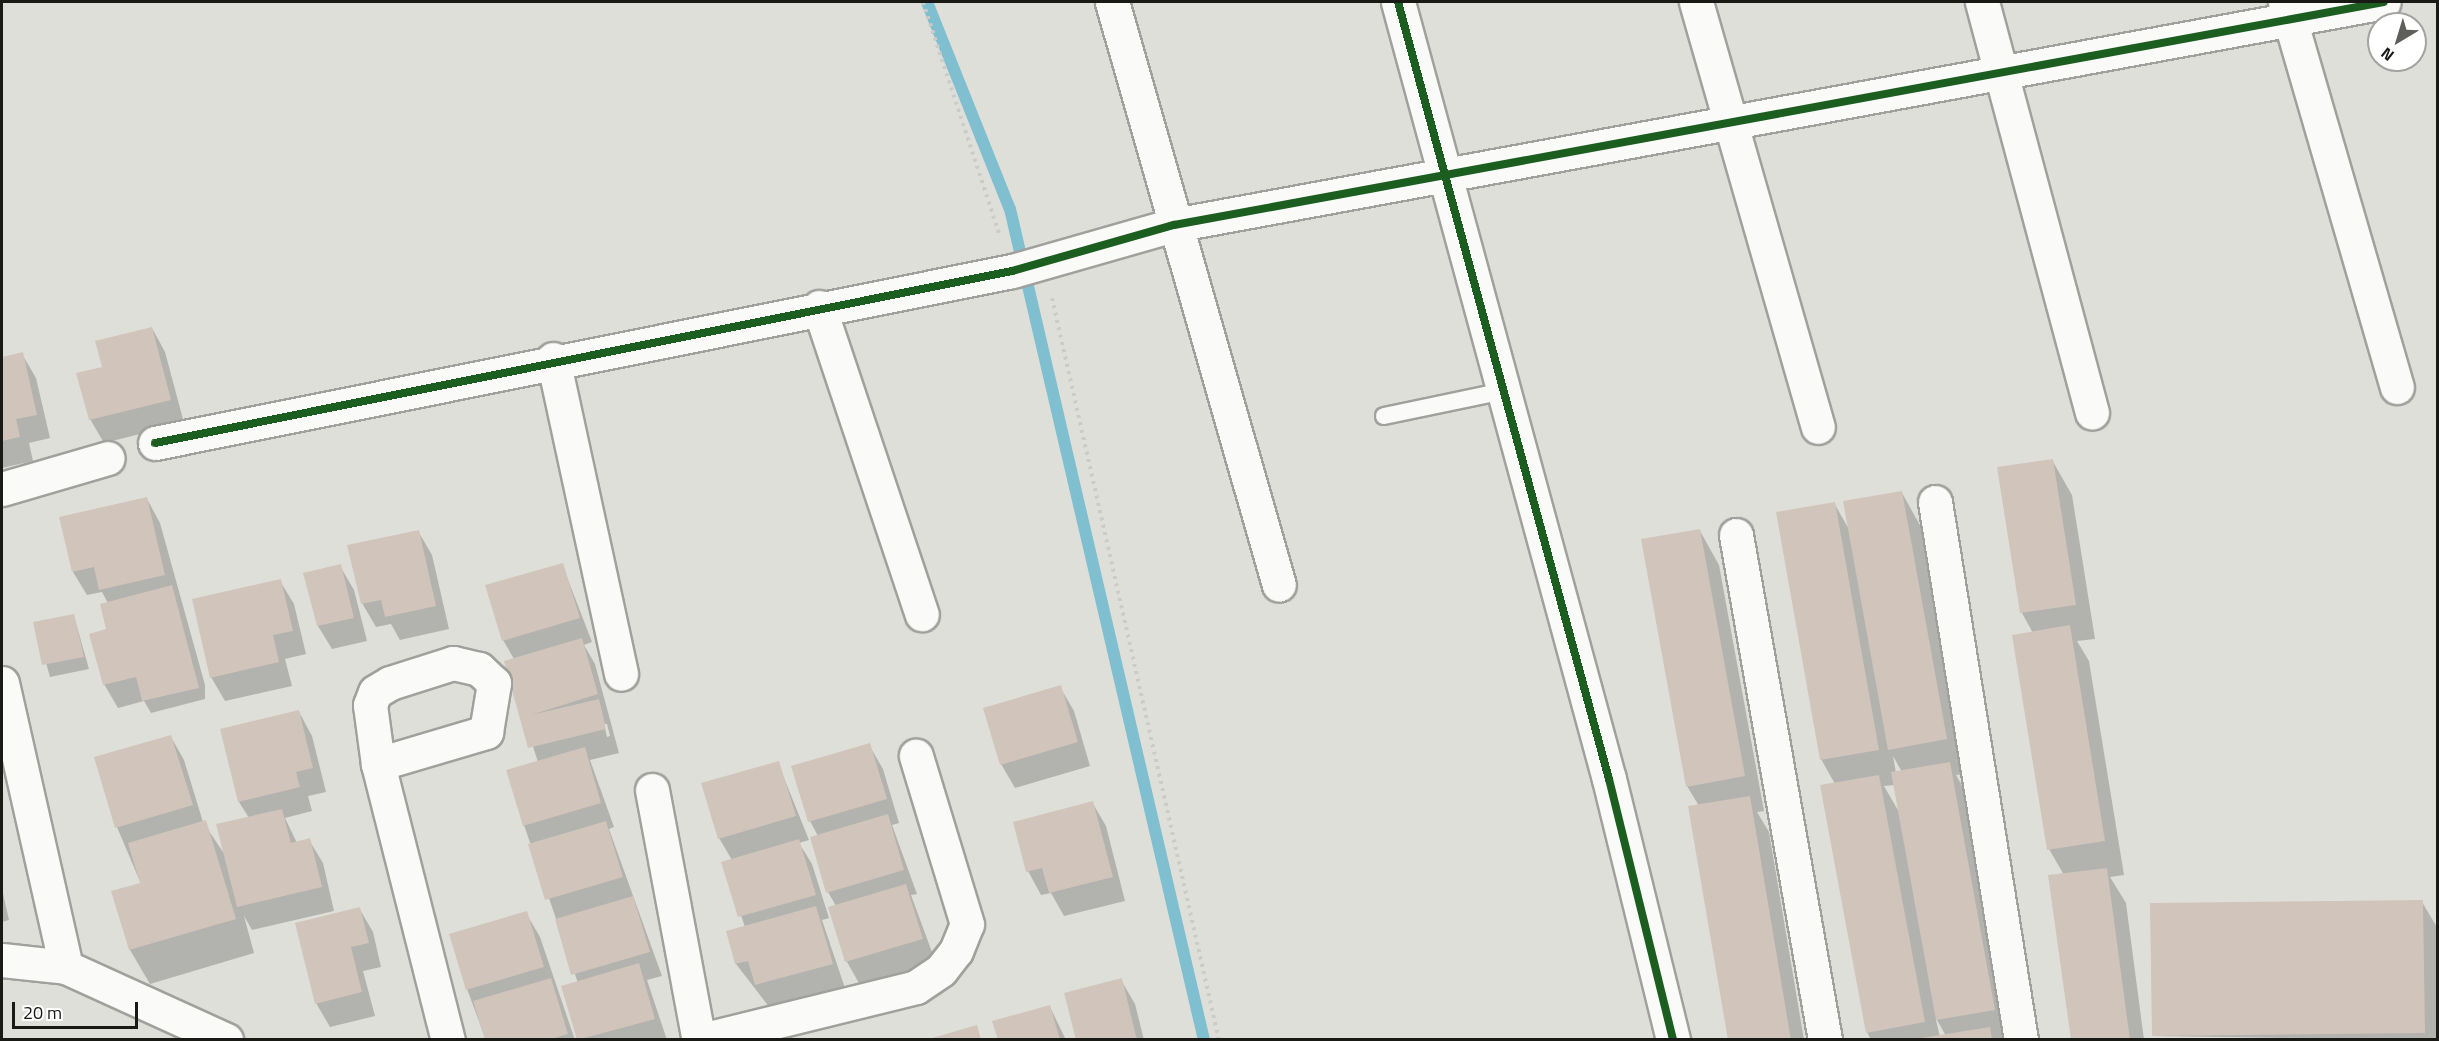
<!DOCTYPE html>
<html>
<head>
<meta charset="utf-8">
<style>
	body { margin:0 }
	#map { position:relative; width:2439px; height:1041px; overflow:hidden; background:#dfdfda; font-family:"Titillium Web",sans-serif }
	div>[style] { position:absolute }
	[style*='--x'] { left:calc(var(--x)*1px); top:calc(var(--y)*1px); width:calc(var(--w)*1px); rotate:calc(var(--a)*1deg) }
	.shadow>* { inset:0; background:#0003 }
	.stream>* { height:12px; margin:-6px; padding:0 6px; transform-origin:6px; border-radius:6px; background:#7fbfd0 }
	.building>* { inset:0; background:#d1c4ba }
	.path>* { height:4px; margin-top:-2px; transform-origin:0; background:repeating-linear-gradient(90deg,#cbcbca 0 3px,transparent 0 7.5px) }
	.roads { filter:drop-shadow(2px 0 #a0a09c) drop-shadow(-2px 0 #a0a09c) drop-shadow(0 2px #a0a09c) drop-shadow(0 -2px #a0a09c) }
	.lane>* { height:16px; margin:-8px; padding:0 8px; transform-origin:8px; border-radius:8px; background:#fafaf9 }
	.street>* { height:33px; margin:-16.5px; padding:0 16.5px; transform-origin:16.5px; border-radius:16.5px; background:#fafaf9 }
	.cycleway>* { height:8px; margin:-4px; padding:0 4px; transform-origin:4px; border-radius:4px; background:#1b5e20 }
	span { translate:-50% -50%; white-space:nowrap; text-align:center; line-height:1.15; -webkit-text-stroke:4.5px #fff; paint-order:stroke }
	.frame { position:absolute; inset:0; border:3px solid #191916; pointer-events:none }
	.north { position:absolute; left:2367px; top:12px; width:60px; height:60px; box-sizing:border-box; background:#fff; border:2px solid #a3a3a2; border-radius:50%; rotate:218deg; font-size:16px; font-weight:700; line-height:24px; text-align:center; color:#191916 }
	.north::after { content:''; display:block; margin:auto; width:21px; height:27px; background:#5e5e5b; clip-path:polygon(50% 0,100% 100%,50% 72%,0 100%) }
	.scale { position:absolute; left:12px; top:1002px; width:126px; height:27px; box-sizing:border-box; border:3px solid #191916; border-top:0; padding-left:8px; font-size:18px; line-height:21px; white-space:nowrap; color:#191916; -webkit-text-stroke:4px #fff; paint-order:stroke }
</style>
</head>
<body>
<div id="map">
	<div class="shadow">
		<i style="clip-path:polygon(152px 328px,165px 352px,184px 423px,104px 443px,90px 419px,103px 368px)"></i>
		<i style="clip-path:polygon(22px 354px,36px 378px,50px 438px,29px 443px,33px 461px,2px 468px,2px 358px)"></i>
		<i style="clip-path:polygon(2052px 460px,2072px 495px,2095px 639px,2077px 641px,2089px 661px,2124px 875px,2110px 877px,2126px 903px,2144px 1040px,2073px 1040px,2064px 875px,2049px 849px,2033px 633px,2022px 613px)"></i>
		<i style="clip-path:polygon(evenodd,1902px 493px,1921px 527px,1966px 774px,1956px 775px,1969px 798px,2013px 1040px,1871px 1040px,1867px 1032px,1835px 784px,1821px 759px,1834px 503px,1850px 531px,1902px 493px,1893px 756px,1902px 772px,1896px 773px,1893px 756px,1902px 493px,1895px 785px,1899px 812px,1884px 786px,1895px 785px,1902px 493px,1936px 1020px,1937px 1020px,1946px 1036px,1940px 1037px,1936px 1020px)"></i>
		<i style="clip-path:polygon(147px 499px,160px 523px,205px 685px,205px 699px,151px 713px,144px 701px,118px 708px,104px 684px,108px 603px,102px 592px,87px 595px,73px 572px)"></i>
		<i style="clip-path:polygon(418px 531px,432px 555px,449px 629px,400px 640px,391px 624px,376px 627px,362px 603px)"></i>
		<i style="clip-path:polygon(1700px 531px,1719px 565px,1764px 811px,1757px 812px,1769px 832px,1804px 1040px,1729px 1040px,1699px 806px,1687px 786px)"></i>
		<i style="clip-path:polygon(evenodd,562px 564px,592px 642px,584px 645px,595px 664px,619px 753px,590px 760px,614px 827px,609px 829px,662px 976px,647px 980px,667px 1040px,578px 1040px,578px 983px,524px 825px,538px 762px,505px 662px,514px 659px,503px 640px,562px 564px,604px 724px,607px 724px,610px 736px,607px 737px,604px 724px)"></i>
		<i style="clip-path:polygon(340px 566px,354px 590px,367px 641px,332px 649px,318px 626px)"></i>
		<i style="clip-path:polygon(280px 581px,294px 604px,306px 654px,285px 659px,292px 686px,225px 701px,211px 677px)"></i>
		<i style="clip-path:polygon(74px 616px,89px 669px,50px 677px,35px 624px)"></i>
		<i style="clip-path:polygon(1060px 687px,1074px 711px,1090px 766px,1015px 788px,1001px 764px)"></i>
		<i style="clip-path:polygon(299px 712px,312px 736px,326px 792px,308px 796px,312px 811px,285px 818px,297px 843px,309px 840px,323px 863px,334px 911px,252px 930px,244px 916px,254px 953px,150px 984px,130px 950px,113px 892px,141px 884px,117px 827px,171px 737px,184px 760px,203px 822px,225px 855px,249px 818px,239px 802px,222px 730px)"></i>
		<i style="clip-path:polygon(869px 745px,883px 769px,899px 823px,892px 825px,917px 894px,911px 895px,936px 963px,860px 985px,847px 962px,830px 908px,836px 906px,828px 892px,818px 836px,810px 821px)"></i>
		<i style="clip-path:polygon(778px 763px,809px 840px,799px 843px,812px 864px,829px 918px,822px 920px,845px 988px,770px 1008px,736px 964px,745px 927px,723px 863px,732px 860px,719px 838px)"></i>
		<i style="clip-path:polygon(1092px 802px,1106px 826px,1125px 901px,1064px 916px,1051px 893px,1041px 895px,1028px 871px)"></i>
		<i style="clip-path:polygon(2px 889px,9px 920px,2px 922px)"></i>
		<i style="clip-path:polygon(2422px 902px,2438px 929px,2438px 1040px,2153px 1036px)"></i>
		<i style="clip-path:polygon(359px 908px,373px 932px,381px 967px,363px 971px,375px 1016px,330px 1027px,316px 1003px)"></i>
		<i style="clip-path:polygon(526px 913px,540px 937px,575px 1040px,486px 1040px,467px 989px)"></i>
		<i style="clip-path:polygon(1121px 980px,1135px 1004px,1144px 1040px,1077px 1040px)"></i>
		<i style="clip-path:polygon(1050px 1007px,1066px 1040px,999px 1040px)"></i>
	</div>
	<div class="stream">
		<i style="--x:927;--y:2;--w:223;--a:68.2"></i>
		<i style="--x:1010;--y:209;--w:853;--a:76.86"></i>
	</div>
	<div class="building">
		<i style="clip-path:polygon(152px 327px,171px 400px,89px 420px,76px 373px,102px 367px,95px 341px)"></i>
		<i style="clip-path:polygon(23px 352px,37px 415px,16px 419px,20px 437px,2px 441px,2px 357px)"></i>
		<i style="clip-path:polygon(2053px 459px,2076px 605px,2020px 613px,1997px 467px)"></i>
		<i style="clip-path:polygon(1902px 491px,1947px 739px,1888px 750px,1843px 501px)"></i>
		<i style="clip-path:polygon(147px 497px,165px 575px,99px 590px,94px 567px,72px 572px,59px 517px)"></i>
		<i style="clip-path:polygon(1835px 502px,1879px 750px,1820px 760px,1776px 512px)"></i>
		<i style="clip-path:polygon(1700px 529px,1745px 776px,1686px 787px,1641px 539px)"></i>
		<i style="clip-path:polygon(419px 530px,436px 606px,385px 617px,381px 600px,361px 604px,347px 545px)"></i>
		<i style="clip-path:polygon(563px 563px,580px 618px,502px 641px,485px 585px)"></i>
		<i style="clip-path:polygon(341px 564px,354px 618px,317px 626px,303px 573px)"></i>
		<i style="clip-path:polygon(281px 579px,293px 631px,273px 635px,279px 662px,210px 678px,192px 599px)"></i>
		<i style="clip-path:polygon(172px 585px,199px 688px,142px 701px,136px 677px,103px 685px,89px 634px,106px 629px,100px 604px)"></i>
		<i style="clip-path:polygon(74px 614px,84px 657px,42px 665px,33px 622px)"></i>
		<i style="clip-path:polygon(2070px 625px,2105px 841px,2047px 850px,2012px 635px)"></i>
		<i style="clip-path:polygon(582px 638px,598px 694px,531px 715px,599px 699px,606px 729px,528px 748px,504px 661px)"></i>
		<i style="clip-path:polygon(1061px 685px,1078px 742px,1000px 765px,983px 708px)"></i>
		<i style="clip-path:polygon(299px 710px,313px 768px,296px 772px,300px 787px,238px 802px,220px 729px)"></i>
		<i style="clip-path:polygon(171px 735px,193px 805px,115px 828px,94px 757px)"></i>
		<i style="clip-path:polygon(870px 743px,887px 799px,808px 822px,791px 766px)"></i>
		<i style="clip-path:polygon(585px 747px,601px 803px,523px 826px,506px 770px)"></i>
		<i style="clip-path:polygon(779px 761px,796px 816px,718px 839px,701px 783px)"></i>
		<i style="clip-path:polygon(1950px 762px,1995px 1010px,1936px 1020px,1891px 772px)"></i>
		<i style="clip-path:polygon(1879px 775px,1925px 1022px,1866px 1033px,1820px 785px)"></i>
		<i style="clip-path:polygon(1750px 796px,1791px 1040px,1728px 1040px,1688px 806px)"></i>
		<i style="clip-path:polygon(1093px 801px,1113px 877px,1049px 893px,1042px 868px,1026px 872px,1013px 822px)"></i>
		<i style="clip-path:polygon(282px 809px,291px 843px,310px 838px,322px 887px,237px 907px,216px 824px)"></i>
		<i style="clip-path:polygon(888px 814px,904px 870px,826px 893px,810px 837px)"></i>
		<i style="clip-path:polygon(206px 820px,236px 919px,129px 950px,111px 891px,140px 883px,128px 843px)"></i>
		<i style="clip-path:polygon(606px 821px,623px 877px,545px 900px,528px 844px)"></i>
		<i style="clip-path:polygon(799px 839px,816px 895px,738px 917px,721px 862px)"></i>
		<i style="clip-path:polygon(2107px 868px,2130px 1040px,2071px 1040px,2048px 875px)"></i>
		<i style="clip-path:polygon(906px 884px,923px 939px,845px 962px,828px 907px)"></i>
		<i style="clip-path:polygon(633px 896px,650px 952px,571px 975px,555px 919px)"></i>
		<i style="clip-path:polygon(2423px 900px,2425px 1033px,2152px 1036px,2150px 903px)"></i>
		<i style="clip-path:polygon(816px 906px,833px 964px,755px 985px,748px 961px,735px 964px,726px 931px)"></i>
		<i style="clip-path:polygon(360px 907px,369px 943px,351px 947px,362px 992px,315px 1004px,295px 923px)"></i>
		<i style="clip-path:polygon(527px 911px,544px 967px,466px 990px,449px 934px)"></i>
		<i style="clip-path:polygon(639px 963px,655px 1019px,577px 1040px,561px 986px)"></i>
		<i style="clip-path:polygon(551px 978px,568px 1034px,548px 1040px,485px 1040px,473px 1001px)"></i>
		<i style="clip-path:polygon(1122px 978px,1137px 1040px,1076px 1040px,1064px 993px)"></i>
		<i style="clip-path:polygon(1050px 1005px,1060px 1040px,998px 1040px,992px 1021px)"></i>
		<i style="clip-path:polygon(977px 1025px,981px 1040px,929px 1040px,929px 1039px)"></i>
		<i style="clip-path:polygon(1990px 1027px,1992px 1040px,1921px 1040px,1921px 1038px)"></i>
	</div>
	<div class="path">
		<i style="--x:923;--y:2;--w:243;--a:71.8"></i>
		<i style="--x:1052;--y:298;--w:761;--a:77.32"></i>
	</div>
	<div class="roads">
		<div class="lane">
			<i style="--x:1384;--y:416;--w:123;--a:-11.8"></i>
		</div>
		<div class="street">
			<i style="--x:1112;--y:2;--w:606;--a:74.02"></i>
			<i style="--x:1398;--y:2;--w:805;--a:74.81"></i>
			<i style="--x:1609;--y:779;--w:269;--a:76.2"></i>
			<i style="--x:1696;--y:2;--w:442;--a:74"></i>
			<i style="--x:1982;--y:2;--w:425;--a:75"></i>
			<i style="--x:2285;--y:2;--w:401;--a:73.8"></i>
			<i style="--x:819;--y:307;--w:324;--a:71.5"></i>
			<i style="--x:553;--y:359;--w:322;--a:77.8"></i>
			<i style="--x:155;--y:443;--w:874;--a:-11.35"></i>
			<i style="--x:1012;--y:271;--w:168;--a:-15.9"></i>
			<i style="--x:1174;--y:225;--w:1230;--a:-10.44"></i>
			<i style="--x:2;--y:489;--w:110;--a:-16.3"></i>
			<i style="--x:1935;--y:502;--w:545;--a:80.92"></i>
			<i style="--x:1736;--y:535;--w:513;--a:80"></i>
			<i style="--x:2;--y:683;--w:291;--a:77.3"></i>
			<i style="--x:378;--y:764;--w:113;--a:-16.5"></i>
			<i style="--x:486;--y:732;--w:50;--a:-80.7"></i>
			<i style="--x:494;--y:683;--w:21;--a:-137"></i>
			<i style="--x:479;--y:669;--w:27;--a:-167"></i>
			<i style="--x:453;--y:663;--w:66;--a:162.4"></i>
			<i style="--x:390;--y:683;--w:17;--a:149"></i>
			<i style="--x:375;--y:692;--w:14;--a:111"></i>
			<i style="--x:370;--y:705;--w:60;--a:82.3"></i>
			<i style="--x:378;--y:764;--w:285;--a:75.8"></i>
			<i style="--x:652;--y:790;--w:254;--a:79.4"></i>
			<i style="--x:2;--y:960;--w:64;--a:6.2"></i>
			<i style="--x:66;--y:967;--w:176;--a:24.5"></i>
			<i style="--x:701;--y:1040;--w:221;--a:-13.8"></i>
			<i style="--x:916;--y:987;--w:30;--a:-34"></i>
			<i style="--x:941;--y:970;--w:24;--a:-52"></i>
			<i style="--x:956;--y:951;--w:29;--a:-68"></i>
			<i style="--x:967;--y:924;--w:176;--a:-106.9"></i>
		</div>
	</div>
	<div class="cycleway">
		<i style="--x:1398;--y:2;--w:805;--a:74.81"></i>
		<i style="--x:1609;--y:779;--w:269;--a:76.2"></i>
		<i style="--x:155;--y:443;--w:874;--a:-11.35"></i>
		<i style="--x:1012;--y:271;--w:168;--a:-15.9"></i>
		<i style="--x:1174;--y:225;--w:1230;--a:-10.44"></i>
	</div>
	<div class="frame"></div>
	<div class="north">N</div>
	<div class="scale">20 m</div>
</div>
</body>
</html>
